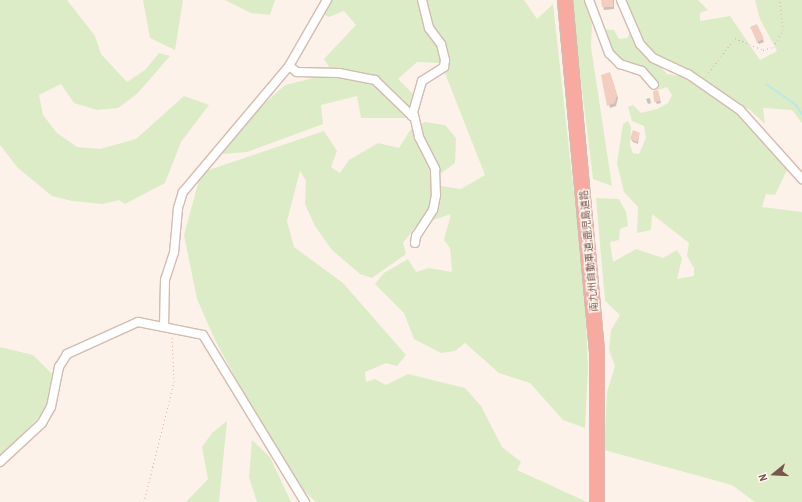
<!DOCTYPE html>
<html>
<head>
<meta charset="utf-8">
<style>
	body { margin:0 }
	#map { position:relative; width:802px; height:502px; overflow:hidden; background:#fdf2e9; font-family:"Archivo Narrow","Noto Sans JP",sans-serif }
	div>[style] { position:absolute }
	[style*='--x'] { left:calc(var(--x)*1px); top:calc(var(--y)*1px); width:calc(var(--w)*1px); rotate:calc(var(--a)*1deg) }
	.green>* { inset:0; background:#dbecc7 }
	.shadow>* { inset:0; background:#0003 }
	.stream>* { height:2px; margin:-1px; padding:0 1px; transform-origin:1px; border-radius:1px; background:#bde8e7 }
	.building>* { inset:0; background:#f3cdc0 }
	.path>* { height:1px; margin-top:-0.5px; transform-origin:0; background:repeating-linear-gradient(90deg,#d9b0a3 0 1px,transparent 0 4px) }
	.roads { filter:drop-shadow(1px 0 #d3bbb1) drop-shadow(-1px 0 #d3bbb1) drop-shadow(0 1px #d3bbb1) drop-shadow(0 -1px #d3bbb1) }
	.street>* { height:8px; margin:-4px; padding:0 4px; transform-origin:4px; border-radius:4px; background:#fff }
	.highway>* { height:14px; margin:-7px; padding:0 7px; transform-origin:7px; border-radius:7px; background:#f8a9a0 }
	span { translate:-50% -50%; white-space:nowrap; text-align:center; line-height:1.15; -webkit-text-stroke:3px #fff7f0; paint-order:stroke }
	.street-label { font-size:10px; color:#79554c }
	.north { position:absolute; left:754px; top:454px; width:40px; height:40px; -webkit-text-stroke:3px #fff7f0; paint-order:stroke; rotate:252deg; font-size:11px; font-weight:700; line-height:16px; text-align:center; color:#79554c }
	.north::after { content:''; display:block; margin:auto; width:14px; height:18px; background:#79554c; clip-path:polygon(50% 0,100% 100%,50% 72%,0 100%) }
</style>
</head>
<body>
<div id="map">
	<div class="green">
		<i style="clip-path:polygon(0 0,67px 0,95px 36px,101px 54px,127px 82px,145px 70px,159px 53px,170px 56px,137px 94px,118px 108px,97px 110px,74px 103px,61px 84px,39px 95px,43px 115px,57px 133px,77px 147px,100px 149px,136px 139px,184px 96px,209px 105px,181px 142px,165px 183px,125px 204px,119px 200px,103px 204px,72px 201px,52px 196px,18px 168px,0 145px)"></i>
		<i style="clip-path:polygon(143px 0,183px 0,175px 50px,150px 38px)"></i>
		<i style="clip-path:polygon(225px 0,275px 0,270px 15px,251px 13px)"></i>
		<i style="clip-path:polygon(328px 0,524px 0,537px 19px,553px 4px,584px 285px,588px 367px,585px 428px,563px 420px,530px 383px,499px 373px,465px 343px,455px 351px,441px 353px,414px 339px,404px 313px,375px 284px,384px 273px,408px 259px,416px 272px,429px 268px,452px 272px,450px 248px,444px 240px,451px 214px,416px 226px,403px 243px,406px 254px,372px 278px,360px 274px,332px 250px,315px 226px,305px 204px,306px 181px,300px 171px,287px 221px,294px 247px,343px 283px,406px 355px,397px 366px,386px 363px,365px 372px,366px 382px,375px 379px,386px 385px,408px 374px,465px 388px,481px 406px,502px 447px,521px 462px,517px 470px,587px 502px,316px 502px,305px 492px,266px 434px,215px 340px,197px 299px,184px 235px,199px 180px,206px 171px,324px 131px,337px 151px,331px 167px,340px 173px,349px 160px,378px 143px,399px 148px,411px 129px,425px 122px,445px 125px,456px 138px,455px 163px,436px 177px,441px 186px,461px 189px,485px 175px,441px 63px,417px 62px,398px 79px,417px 98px,409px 118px,361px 118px,357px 96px,321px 105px,323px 124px,247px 152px,222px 154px,245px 121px,285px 85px,333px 73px,324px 59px,356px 25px,344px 11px,329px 17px,319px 13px)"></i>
		<i style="clip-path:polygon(571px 0,585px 0,592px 22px,591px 47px,612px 186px,593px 179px)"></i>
		<i style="clip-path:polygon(626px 0,698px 0,708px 10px,700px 13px,700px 21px,730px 16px,760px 60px,777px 51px,760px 19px,755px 0,802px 0,802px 123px,792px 110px,763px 108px,765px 124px,750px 110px,677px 71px,647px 49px,628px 21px)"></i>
		<i style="clip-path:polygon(600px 29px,614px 30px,619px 39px,627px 38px,630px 33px,667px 74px,680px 76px,713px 95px,749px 123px,766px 131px,788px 168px,775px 195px,766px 194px,762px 207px,802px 212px,802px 502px,755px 502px,732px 485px,604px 450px,607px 392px,615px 366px,609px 350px,611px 330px,620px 315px,605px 301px,596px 198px,619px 199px,626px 212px,628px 226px,620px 229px,619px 240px,610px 242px,613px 262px,636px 249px,663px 258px,677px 250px,682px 258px,677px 279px,694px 276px,694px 268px,687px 256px,689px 243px,652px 214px,651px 230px,637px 233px,638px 207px,624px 192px,617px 163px,623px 124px,628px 121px,631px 127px,630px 145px,633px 153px,639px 154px,646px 138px,644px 126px,632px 121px,628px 107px,633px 105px,641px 113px,657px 109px,668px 103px,672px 95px,667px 87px,658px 90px,650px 76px,608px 61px)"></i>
		<i style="clip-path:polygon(0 347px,33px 355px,52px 374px,45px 411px,0 457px)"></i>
		<i style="clip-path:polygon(227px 421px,219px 502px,186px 502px,208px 479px,202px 447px,212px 433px)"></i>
		<i style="clip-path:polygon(252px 440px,270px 457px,291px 502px,257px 502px,249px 477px)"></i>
	</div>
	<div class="shadow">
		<i style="clip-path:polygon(602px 0,614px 0,614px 9px,604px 10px)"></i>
		<i style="clip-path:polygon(758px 28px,764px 42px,759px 44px,757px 42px)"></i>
		<i style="clip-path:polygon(602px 76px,611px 76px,618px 98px,616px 106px,610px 108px)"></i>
		<i style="clip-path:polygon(658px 91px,661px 103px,657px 104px,655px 101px)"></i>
		<i style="clip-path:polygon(650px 98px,651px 103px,648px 104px,646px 99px)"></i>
		<i style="clip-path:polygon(639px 134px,638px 144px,633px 142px,631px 139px)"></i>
	</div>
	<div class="stream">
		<i style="--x:766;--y:84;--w:37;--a:35"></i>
		<i style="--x:796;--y:105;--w:11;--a:56"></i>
	</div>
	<div class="building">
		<i style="clip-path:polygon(601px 0,613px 0,613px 7px,602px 7px)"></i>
		<i style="clip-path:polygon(757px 24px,764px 39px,757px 42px,750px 27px)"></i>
		<i style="clip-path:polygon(610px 72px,617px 95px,615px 103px,607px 106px,601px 75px)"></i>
		<i style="clip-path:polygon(658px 90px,660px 101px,654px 102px,653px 91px)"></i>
		<i style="clip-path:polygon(633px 130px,640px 133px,637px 142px,630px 139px)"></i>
	</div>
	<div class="path">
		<i style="--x:706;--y:76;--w:48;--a:-52.7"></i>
		<i style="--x:735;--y:38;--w:30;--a:23"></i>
		<i style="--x:763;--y:50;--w:10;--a:-17"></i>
		<i style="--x:773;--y:47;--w:20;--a:-60"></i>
		<i style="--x:783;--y:30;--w:30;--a:-96"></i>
		<i style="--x:144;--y:502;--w:124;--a:-76"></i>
		<i style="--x:174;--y:382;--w:46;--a:-92.5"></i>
	</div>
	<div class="roads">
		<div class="street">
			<i style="--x:589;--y:0;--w:57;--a:69.3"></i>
			<i style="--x:609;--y:53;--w:16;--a:45"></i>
			<i style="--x:620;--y:64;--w:23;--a:18"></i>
			<i style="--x:642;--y:71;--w:18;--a:49"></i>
			<i style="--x:621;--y:0;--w:48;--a:66.6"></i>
			<i style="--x:640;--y:44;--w:19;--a:47"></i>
			<i style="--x:653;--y:58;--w:38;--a:25"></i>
			<i style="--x:688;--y:74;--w:63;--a:34.7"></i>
			<i style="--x:740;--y:110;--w:93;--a:48.1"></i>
			<i style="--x:289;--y:66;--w:10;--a:37"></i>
			<i style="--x:297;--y:72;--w:42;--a:1.4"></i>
			<i style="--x:339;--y:73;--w:37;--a:11"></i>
			<i style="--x:375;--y:80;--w:52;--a:44.2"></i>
			<i style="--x:412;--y:116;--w:36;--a:-74"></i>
			<i style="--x:422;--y:81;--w:26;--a:-32"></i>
			<i style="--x:444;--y:67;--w:7;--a:-82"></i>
			<i style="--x:445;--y:60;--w:16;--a:-104"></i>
			<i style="--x:441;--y:44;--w:20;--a:-127"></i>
			<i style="--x:429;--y:28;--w:29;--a:-104"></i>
			<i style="--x:414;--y:115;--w:23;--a:77"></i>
			<i style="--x:419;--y:137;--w:36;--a:63"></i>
			<i style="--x:435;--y:169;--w:26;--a:88"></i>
			<i style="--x:436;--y:195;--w:15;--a:101"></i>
			<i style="--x:433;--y:210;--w:31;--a:123"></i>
			<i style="--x:416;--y:236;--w:7;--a:98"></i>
			<i style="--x:164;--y:327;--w:47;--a:-88.8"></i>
			<i style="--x:165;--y:280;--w:28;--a:-72"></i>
			<i style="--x:174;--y:253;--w:45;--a:-84.9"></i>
			<i style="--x:178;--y:208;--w:17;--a:-73"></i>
			<i style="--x:183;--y:192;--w:165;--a:-49.9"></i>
			<i style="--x:289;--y:66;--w:76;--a:-60.1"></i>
			<i style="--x:0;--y:462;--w:57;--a:-42.9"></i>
			<i style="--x:42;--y:423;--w:18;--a:-61"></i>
			<i style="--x:51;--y:407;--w:41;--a:-78.7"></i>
			<i style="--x:59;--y:367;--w:15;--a:-58"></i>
			<i style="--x:67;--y:354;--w:78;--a:-24.3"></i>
			<i style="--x:138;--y:322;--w:66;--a:11.3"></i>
			<i style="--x:203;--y:335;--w:196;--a:58.6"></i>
		</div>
		<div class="highway">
			<i style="--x:565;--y:0;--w:354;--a:84.8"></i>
			<i style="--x:597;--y:353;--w:149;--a:90"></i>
		</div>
	</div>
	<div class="street-label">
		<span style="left:589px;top:251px;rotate:-95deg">南九州自動車道;鹿児島道路</span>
	</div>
	<div class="north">N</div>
</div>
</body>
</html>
